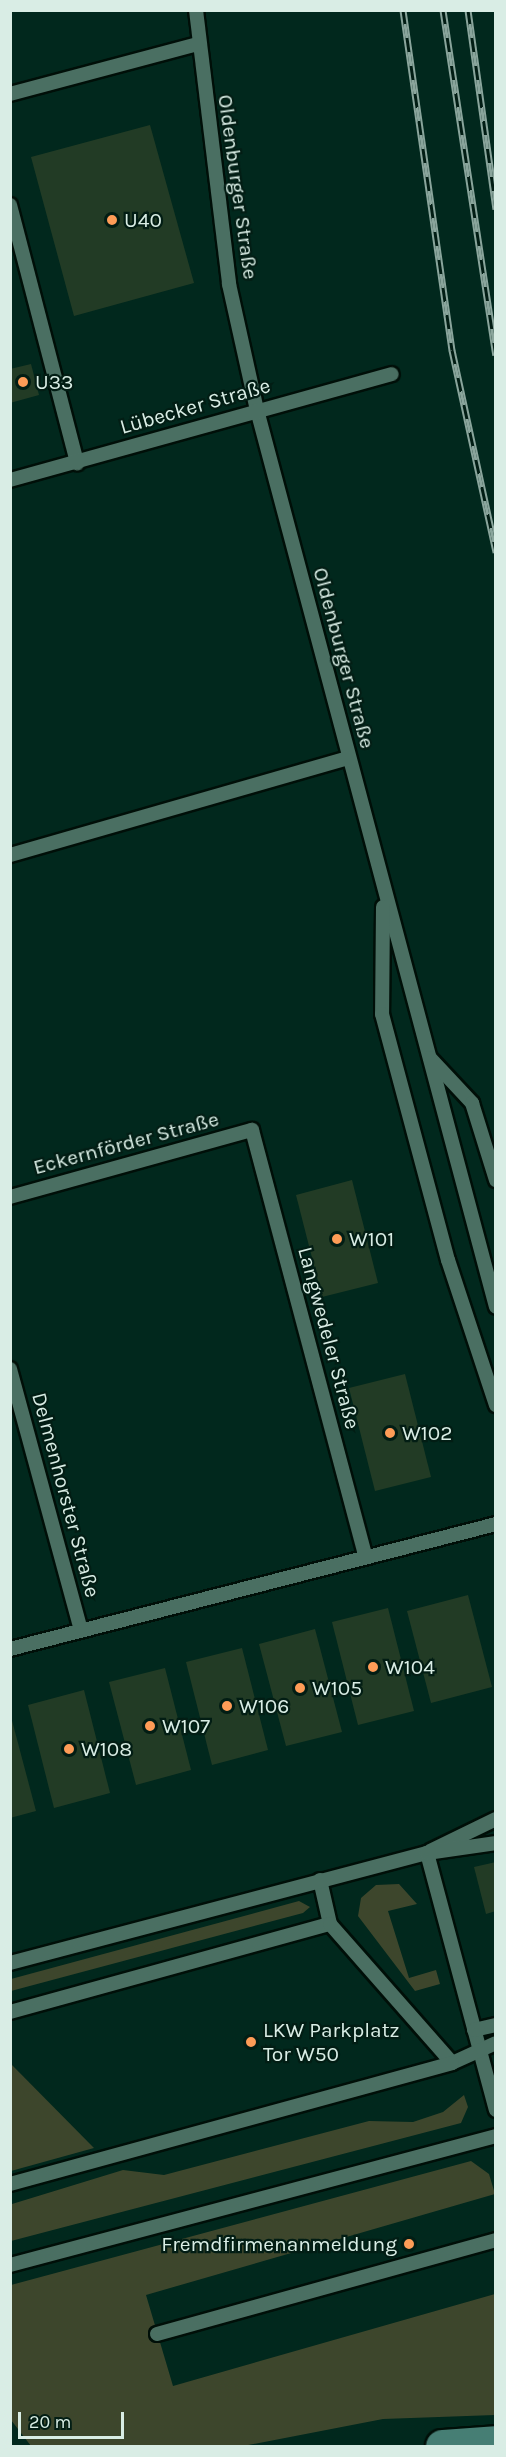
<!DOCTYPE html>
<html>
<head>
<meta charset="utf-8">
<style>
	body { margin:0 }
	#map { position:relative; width:506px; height:2457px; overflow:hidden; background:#01281d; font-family:Karla,sans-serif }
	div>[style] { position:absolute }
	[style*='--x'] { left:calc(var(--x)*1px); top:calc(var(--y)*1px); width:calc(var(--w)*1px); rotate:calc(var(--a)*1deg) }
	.green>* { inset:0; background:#3d462c }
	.building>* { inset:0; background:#223b25 }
	.roads { filter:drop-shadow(2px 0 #000f08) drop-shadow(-2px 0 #000f08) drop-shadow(0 2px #000f08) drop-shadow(0 -2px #000f08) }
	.service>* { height:14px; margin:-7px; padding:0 7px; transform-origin:7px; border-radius:7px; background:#4a6f62 }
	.secondary>* { height:33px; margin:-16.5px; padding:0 16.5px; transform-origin:16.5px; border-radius:16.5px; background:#467e74 }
	.rail>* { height:7px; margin-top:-3.5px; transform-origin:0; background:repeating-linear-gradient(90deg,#021d14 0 14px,#8aa59c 0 28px); box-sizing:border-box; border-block:2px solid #8aa59c }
	.dots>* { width:16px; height:16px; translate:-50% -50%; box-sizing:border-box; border:3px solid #021d14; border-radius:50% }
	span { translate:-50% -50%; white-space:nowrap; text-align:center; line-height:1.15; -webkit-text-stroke:4.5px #021d14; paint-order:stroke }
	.street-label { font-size:21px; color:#d9ede5 }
	.poi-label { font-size:21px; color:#d9ede5 }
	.left { translate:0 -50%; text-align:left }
	.right { translate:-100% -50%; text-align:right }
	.frame { position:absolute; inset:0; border:12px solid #d9ede5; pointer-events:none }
	.scale { position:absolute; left:18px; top:2412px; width:106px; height:27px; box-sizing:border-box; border:3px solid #d9ede5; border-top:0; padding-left:8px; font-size:18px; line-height:21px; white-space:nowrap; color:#d9ede5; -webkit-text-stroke:4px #021d14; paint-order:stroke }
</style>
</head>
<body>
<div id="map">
	<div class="green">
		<i style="clip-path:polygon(399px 1884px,417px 1904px,388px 1911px,409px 1978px,436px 1970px,440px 1984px,415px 1991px,358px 1916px,361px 1898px,376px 1885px)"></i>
		<i style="clip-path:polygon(299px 1901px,310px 1907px,303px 1913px,11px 1991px,11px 1979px)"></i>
		<i style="clip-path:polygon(11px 2064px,94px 2148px,11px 2171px)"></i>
		<i style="clip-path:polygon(464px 2095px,468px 2107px,461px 2123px,11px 2241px,12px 2204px,123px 2170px,164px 2175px,369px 2121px,413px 2122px,443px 2112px)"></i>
		<i style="clip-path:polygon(471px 2161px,489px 2174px,495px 2194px,146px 2295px,173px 2386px,495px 2294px,495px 2415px,383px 2419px,243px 2446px,31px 2446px,11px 2420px,11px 2285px)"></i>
	</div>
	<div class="building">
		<i style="clip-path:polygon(150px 125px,194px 283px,74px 316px,31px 157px)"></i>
		<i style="clip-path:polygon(31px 364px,39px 395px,10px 403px,10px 369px)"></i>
		<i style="clip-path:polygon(352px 1180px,378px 1283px,322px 1297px,296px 1195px)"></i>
		<i style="clip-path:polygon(405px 1374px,431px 1477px,375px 1491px,349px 1388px)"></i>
		<i style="clip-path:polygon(468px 1595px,492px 1687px,431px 1703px,407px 1611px)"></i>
		<i style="clip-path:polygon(388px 1608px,414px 1711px,358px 1725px,332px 1622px)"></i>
		<i style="clip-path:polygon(315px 1629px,342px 1732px,286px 1746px,259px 1644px)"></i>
		<i style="clip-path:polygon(242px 1648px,268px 1750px,212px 1765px,186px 1662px)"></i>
		<i style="clip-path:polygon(165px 1668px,191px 1770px,136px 1785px,109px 1682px)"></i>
		<i style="clip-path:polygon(84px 1690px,110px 1793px,54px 1808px,28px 1705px)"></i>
		<i style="clip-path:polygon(10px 1713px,36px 1811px,10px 1818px)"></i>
		<i style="clip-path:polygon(496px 1862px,496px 1911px,486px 1914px,474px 1867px)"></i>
	</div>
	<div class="roads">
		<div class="service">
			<i style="--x:196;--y:10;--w:276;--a:83.1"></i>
			<i style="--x:229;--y:284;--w:129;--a:77.5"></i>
			<i style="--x:257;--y:410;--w:928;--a:75.08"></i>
			<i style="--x:10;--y:94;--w:195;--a:-14.9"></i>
			<i style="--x:10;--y:205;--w:267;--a:75.4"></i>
			<i style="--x:10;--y:480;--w:396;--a:-15.5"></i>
			<i style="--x:10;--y:855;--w:352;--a:-16"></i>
			<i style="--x:383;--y:907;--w:107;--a:90.5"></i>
			<i style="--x:382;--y:1014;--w:255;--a:75"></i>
			<i style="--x:448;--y:1260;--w:153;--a:71.7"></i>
			<i style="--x:430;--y:1058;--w:62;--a:47"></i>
			<i style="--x:472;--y:1103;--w:81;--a:72.7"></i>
			<i style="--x:10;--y:1197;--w:251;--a:-15.5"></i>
			<i style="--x:252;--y:1130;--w:442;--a:75.1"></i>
			<i style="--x:10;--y:1369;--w:271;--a:74.8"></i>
			<i style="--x:10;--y:1649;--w:502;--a:-14.42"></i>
			<i style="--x:430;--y:1851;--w:73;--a:-25.9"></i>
			<i style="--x:427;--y:1853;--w:266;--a:75"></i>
			<i style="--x:320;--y:1880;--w:45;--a:77.2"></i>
			<i style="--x:10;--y:1963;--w:431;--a:-14.8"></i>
			<i style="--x:427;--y:1853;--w:70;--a:-8.2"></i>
			<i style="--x:10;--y:2012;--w:332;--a:-15.4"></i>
			<i style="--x:330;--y:1924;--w:185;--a:48.7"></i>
			<i style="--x:452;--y:2063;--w:48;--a:-24.4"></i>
			<i style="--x:474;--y:2030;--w:23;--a:-13"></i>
			<i style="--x:10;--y:2184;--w:458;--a:-15.3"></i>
			<i style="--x:10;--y:2265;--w:503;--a:-14.87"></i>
			<i style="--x:157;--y:2334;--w:352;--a:-15.5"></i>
		</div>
		<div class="secondary">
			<i style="--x:442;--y:2446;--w:54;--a:-4.2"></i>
		</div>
	</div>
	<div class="rail">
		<i style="--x:403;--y:10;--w:344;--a:81.8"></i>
		<i style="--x:452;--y:350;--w:207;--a:77.7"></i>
		<i style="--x:443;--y:10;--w:349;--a:81.3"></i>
		<i style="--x:468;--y:10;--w:201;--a:82"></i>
	</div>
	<div class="dots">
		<i style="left:112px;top:220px;background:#fe9c57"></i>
		<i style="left:23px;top:382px;background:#fe9c57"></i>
		<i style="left:337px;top:1239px;background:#fe9c57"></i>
		<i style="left:390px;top:1433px;background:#fe9c57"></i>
		<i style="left:373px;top:1667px;background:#fe9c57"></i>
		<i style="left:300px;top:1688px;background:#fe9c57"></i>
		<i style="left:227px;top:1706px;background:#fe9c57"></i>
		<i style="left:150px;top:1726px;background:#fe9c57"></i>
		<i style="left:69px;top:1749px;background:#fe9c57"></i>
		<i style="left:251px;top:2042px;background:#fe9c57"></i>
		<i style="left:409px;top:2244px;background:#fe9c57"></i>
	</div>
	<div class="street-label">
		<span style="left:238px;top:187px;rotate:82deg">Oldenburger Straße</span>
		<span style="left:195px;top:406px;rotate:-16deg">Lübecker Straße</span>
		<span style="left:344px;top:658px;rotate:75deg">Oldenburger Straße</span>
		<span style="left:126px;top:1143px;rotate:-15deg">Eckernförder Straße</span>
		<span style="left:329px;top:1338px;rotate:75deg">Langwedeler Straße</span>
		<span style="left:66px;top:1495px;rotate:75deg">Delmenhorster Straße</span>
	</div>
	<div class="poi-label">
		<span class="left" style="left:124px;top:220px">U40</span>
		<span class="left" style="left:35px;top:382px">U33</span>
		<span class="left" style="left:349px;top:1239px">W101</span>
		<span class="left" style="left:402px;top:1433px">W102</span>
		<span class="left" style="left:385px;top:1667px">W104</span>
		<span class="left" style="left:312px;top:1688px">W105</span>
		<span class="left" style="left:239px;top:1706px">W106</span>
		<span class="left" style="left:162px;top:1726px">W107</span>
		<span class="left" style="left:81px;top:1749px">W108</span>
		<span class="left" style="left:263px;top:2042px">LKW Parkplatz<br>Tor W50</span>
		<span class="right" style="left:397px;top:2244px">Fremdfirmenanmeldung</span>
	</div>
	<div class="frame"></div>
	<div class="scale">20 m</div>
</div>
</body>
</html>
